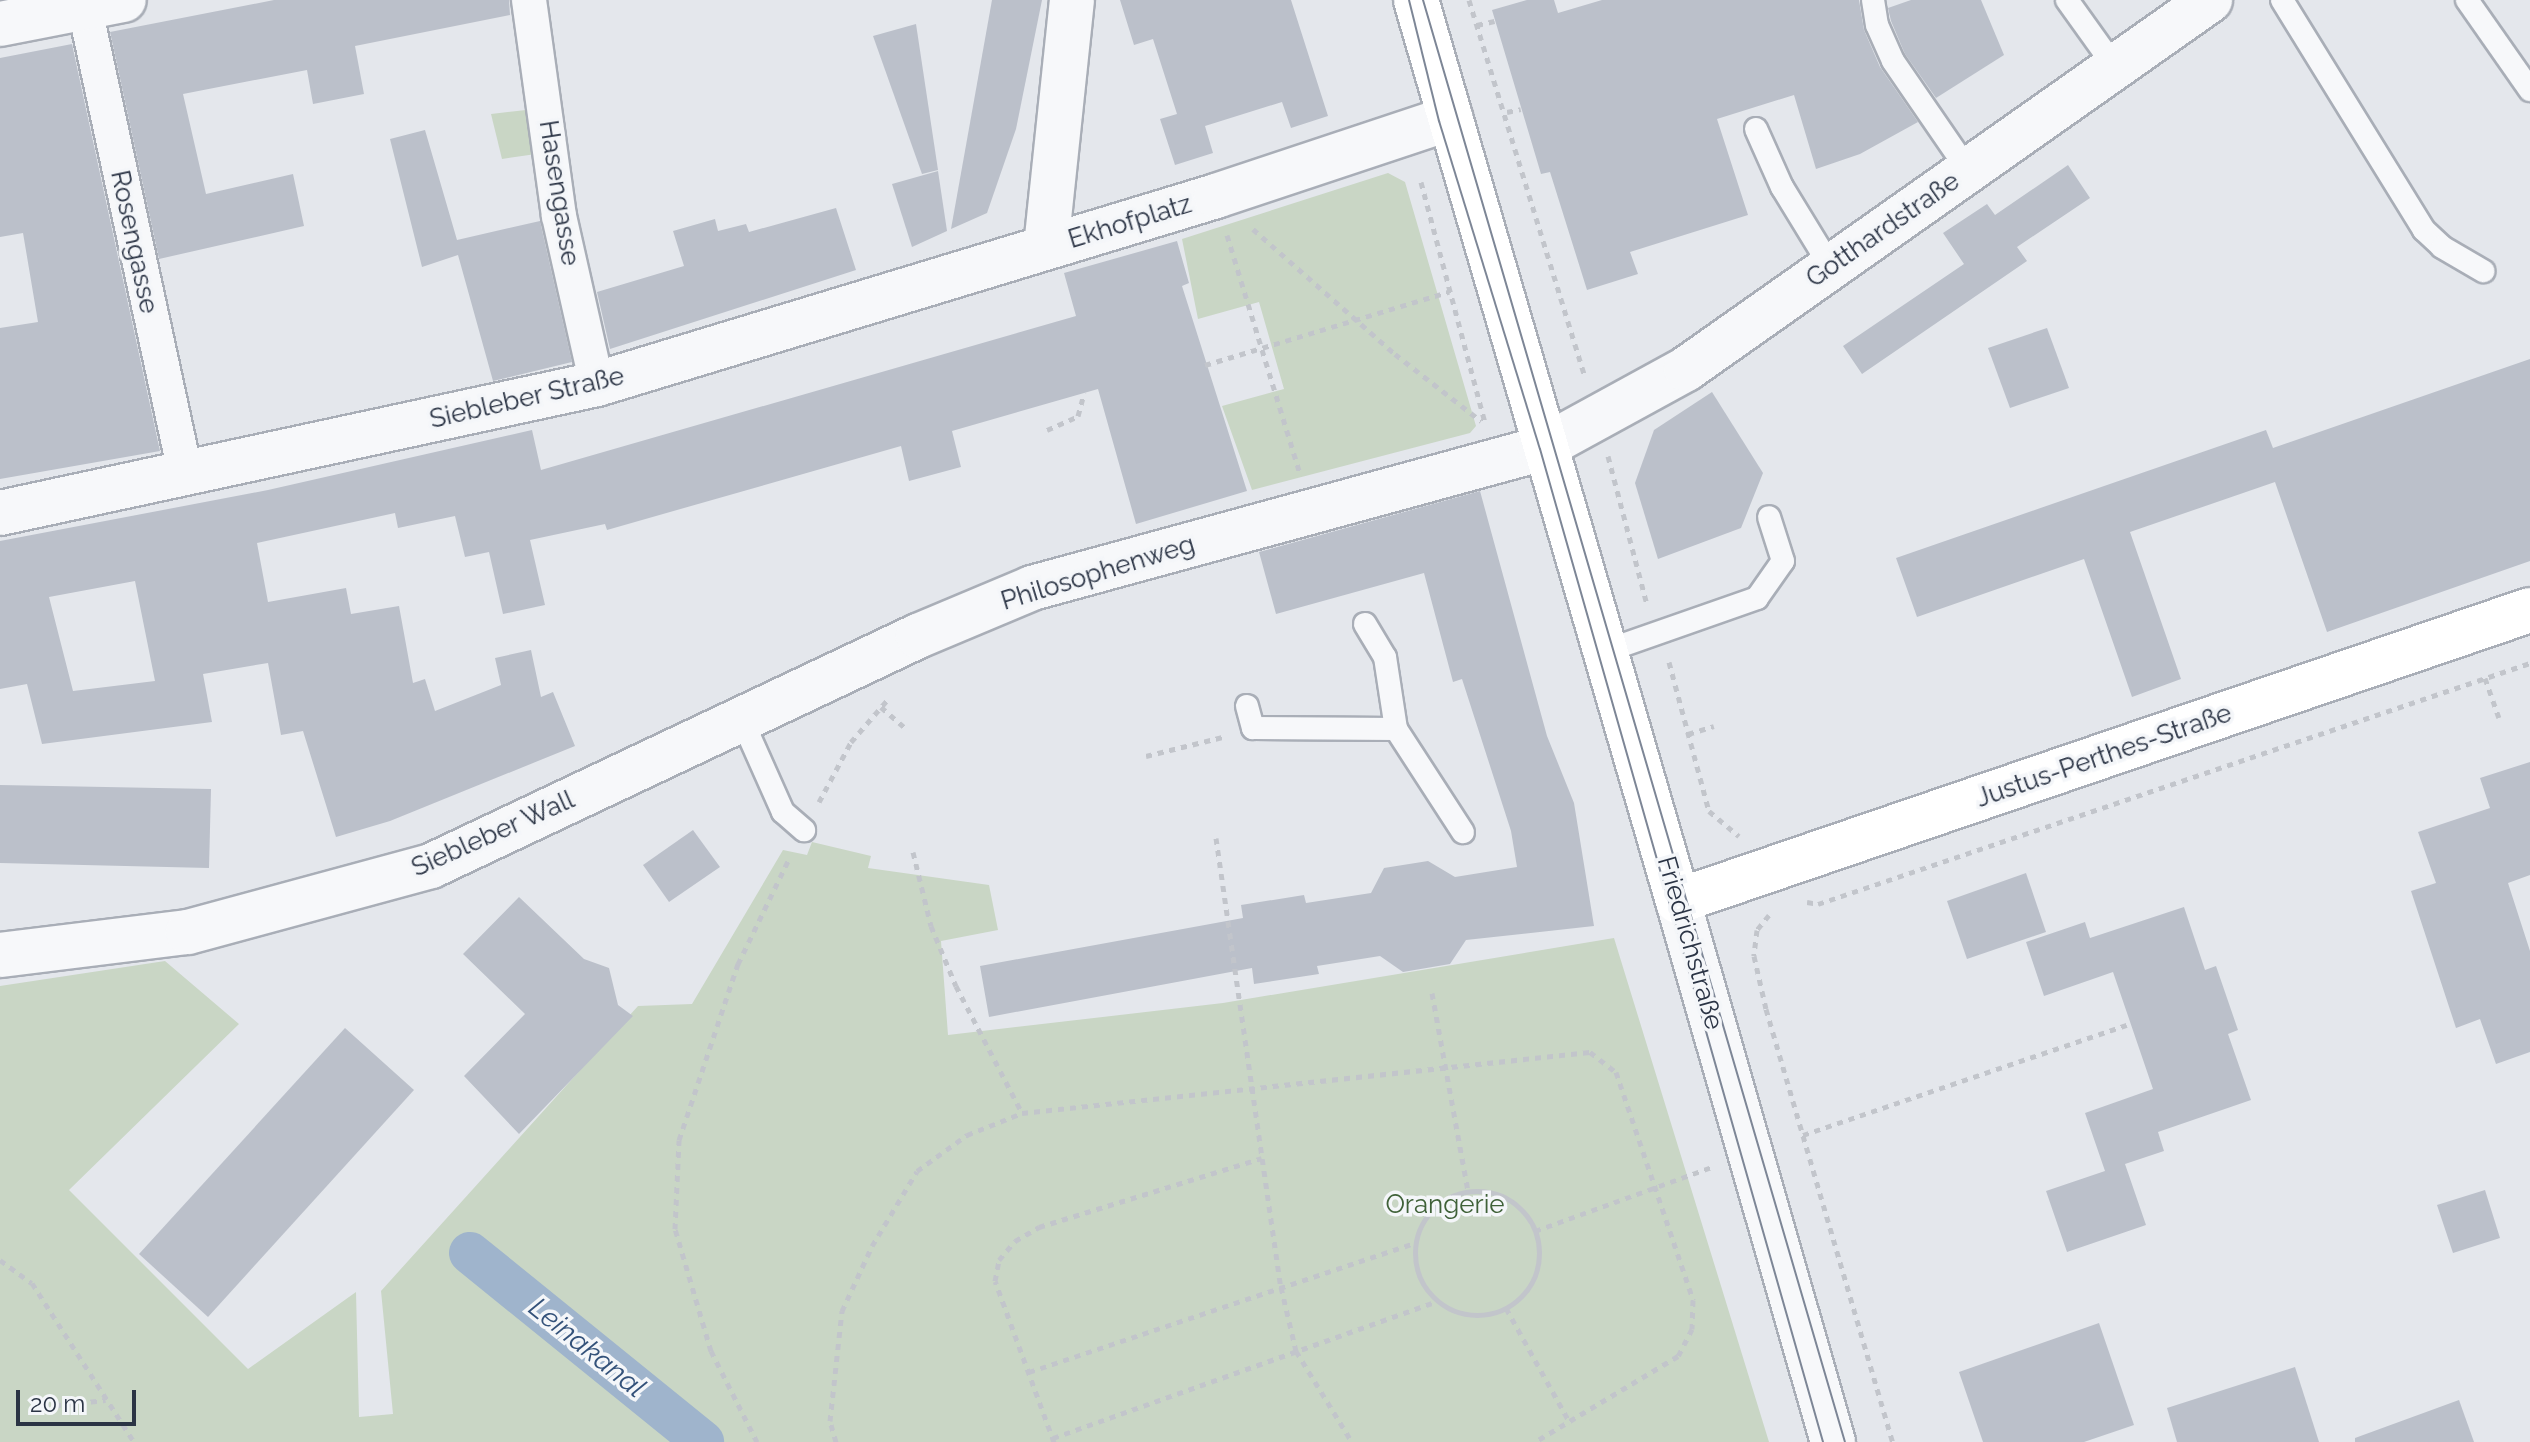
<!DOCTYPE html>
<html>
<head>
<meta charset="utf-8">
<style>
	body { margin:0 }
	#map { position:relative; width:2530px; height:1442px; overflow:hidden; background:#e4e7ec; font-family:Raleway,sans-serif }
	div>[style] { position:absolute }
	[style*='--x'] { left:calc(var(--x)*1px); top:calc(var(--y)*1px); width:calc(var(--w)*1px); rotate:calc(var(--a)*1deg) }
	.green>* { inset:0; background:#c9d6c5 }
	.canal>* { height:42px; margin:-21px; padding:0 21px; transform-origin:21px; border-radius:21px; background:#9fb4cc }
	.building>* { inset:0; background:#bbc0ca }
	.path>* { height:5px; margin-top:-2.5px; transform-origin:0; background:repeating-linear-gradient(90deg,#c2c5cb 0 6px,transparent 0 12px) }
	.path>.ring { margin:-2.5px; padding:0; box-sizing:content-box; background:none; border:5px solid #c2c5cb; border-radius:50% }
	.roads { filter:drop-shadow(2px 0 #a9aeb7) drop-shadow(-2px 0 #a9aeb7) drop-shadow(0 2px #a9aeb7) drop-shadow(0 -2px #a9aeb7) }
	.service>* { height:22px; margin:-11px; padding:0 11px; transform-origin:11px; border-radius:11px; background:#f7f8fa }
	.pedestrian>* { height:34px; margin:-17px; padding:0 17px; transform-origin:17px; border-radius:17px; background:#f7f8fa }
	.minor>* { height:44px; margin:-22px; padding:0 22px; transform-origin:22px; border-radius:22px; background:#f7f8fa }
	.secondary>* { height:44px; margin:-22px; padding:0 22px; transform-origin:22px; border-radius:22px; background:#fff }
	.tram>* { height:2px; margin:-1px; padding:0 1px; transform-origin:1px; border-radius:1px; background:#7d8696 }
	span { translate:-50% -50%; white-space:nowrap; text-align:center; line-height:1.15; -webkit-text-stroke:7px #f4f6f9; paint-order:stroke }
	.street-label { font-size:26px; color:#2b3445 }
	.park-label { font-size:26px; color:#3f6138 }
	.water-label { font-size:28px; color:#34527a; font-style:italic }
	.scale { position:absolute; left:16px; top:1390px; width:120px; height:36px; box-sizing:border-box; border:4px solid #2b3445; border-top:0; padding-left:10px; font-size:24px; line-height:28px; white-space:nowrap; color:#2b3445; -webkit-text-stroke:6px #f4f6f9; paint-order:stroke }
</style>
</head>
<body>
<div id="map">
	<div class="green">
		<i style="clip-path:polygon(526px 110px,536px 154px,502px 159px,491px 114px)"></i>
		<i style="clip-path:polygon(1388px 173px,1405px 182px,1476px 426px,1470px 433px,1252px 490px,1222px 406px,1284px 389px,1259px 302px,1198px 319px,1182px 239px)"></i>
		<i style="clip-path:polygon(812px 842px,871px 856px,868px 868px,989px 885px,998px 930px,941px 941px,948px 1035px,1223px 1003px,1614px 938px,1769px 1442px,0 1442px,0 986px,165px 961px,239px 1024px,69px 1190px,248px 1369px,356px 1292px,359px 1417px,393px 1414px,381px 1291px,638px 1006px,692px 1004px,783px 850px,807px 855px)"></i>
	</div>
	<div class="canal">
		<i style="--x:470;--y:1253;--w:300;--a:39"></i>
	</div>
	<div class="building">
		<i style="clip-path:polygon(274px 0,509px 0,510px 15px,355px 46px,364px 94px,313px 104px,307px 70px,183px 94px,206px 194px,293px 174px,304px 226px,159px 259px,110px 32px)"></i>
		<i style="clip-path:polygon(992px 0,1042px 0,1016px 129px,987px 213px,951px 229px)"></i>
		<i style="clip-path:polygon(1120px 0,1291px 0,1328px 116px,1291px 128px,1282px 102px,1205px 126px,1213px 153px,1175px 165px,1160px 119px,1177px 114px,1153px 39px,1134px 45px)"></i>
		<i style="clip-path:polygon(1527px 0,1554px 0,1558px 13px,1602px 0,1859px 0,1864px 30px,1880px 67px,1918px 122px,1860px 154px,1816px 169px,1794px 95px,1717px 119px,1748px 215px,1630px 252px,1638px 274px,1587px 290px,1550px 172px,1541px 174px,1492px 10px)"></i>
		<i style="clip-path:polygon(1911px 0,1981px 0,2004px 55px,1936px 98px,1905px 54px,1891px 21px,1888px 8px)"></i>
		<i style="clip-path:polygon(916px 24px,938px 170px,922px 174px,873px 36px)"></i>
		<i style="clip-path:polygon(72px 44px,160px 451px,0 479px,0 328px,38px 322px,23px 233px,0 237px,0 58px)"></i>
		<i style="clip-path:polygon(425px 130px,457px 240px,540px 221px,572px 362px,493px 381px,458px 255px,422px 267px,390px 139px)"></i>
		<i style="clip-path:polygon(2068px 165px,2090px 198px,2017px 247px,2027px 261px,1862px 374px,1843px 346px,1964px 264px,1943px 233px,1987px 204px,1995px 215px)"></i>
		<i style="clip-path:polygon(938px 171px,947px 231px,912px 247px,892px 184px)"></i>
		<i style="clip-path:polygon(836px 208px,856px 270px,610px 349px,597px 292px,684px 266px,673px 231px,715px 219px,718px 231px,746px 224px,749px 232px)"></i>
		<i style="clip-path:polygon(evenodd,1177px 241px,1189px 283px,1182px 286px,1247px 491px,1136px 524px,1098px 389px,952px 431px,961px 467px,909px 481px,901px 446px,607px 530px,605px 524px,530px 540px,545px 605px,503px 614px,489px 552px,465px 557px,455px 516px,398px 528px,395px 513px,257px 543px,268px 602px,346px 588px,351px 614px,399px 606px,413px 683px,425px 679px,435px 711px,501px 685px,495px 658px,531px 650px,541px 697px,553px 692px,575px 746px,390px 821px,336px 837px,303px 731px,281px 735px,268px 663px,203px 674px,212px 722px,42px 744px,27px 684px,0 689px,0 541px,268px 490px,532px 430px,541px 470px,1076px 316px,1064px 273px,1177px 241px,135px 581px,155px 681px,73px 691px,49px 597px,135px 581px)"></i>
		<i style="clip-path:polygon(2047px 328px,2069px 388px,2010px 408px,1988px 348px)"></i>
		<i style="clip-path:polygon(2530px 359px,2530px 561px,2327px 632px,2275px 482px,2130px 532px,2181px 679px,2132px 697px,2084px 559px,1917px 617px,1896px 558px,2266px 430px,2273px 448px)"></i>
		<i style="clip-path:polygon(1712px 392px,1763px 473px,1741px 528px,1658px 559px,1635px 483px,1654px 430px)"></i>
		<i style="clip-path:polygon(1480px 491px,1547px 736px,1574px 803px,1594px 926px,1466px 940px,1450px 964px,1403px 972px,1380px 956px,1317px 966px,1319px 974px,1254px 984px,1252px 968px,989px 1017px,980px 966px,1243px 918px,1241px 905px,1304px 895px,1306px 903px,1371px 893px,1384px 868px,1428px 861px,1455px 877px,1517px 867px,1511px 831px,1462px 679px,1453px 682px,1424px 573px,1276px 614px,1259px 552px)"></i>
		<i style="clip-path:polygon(2530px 762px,2530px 875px,2508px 883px,2530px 951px,2530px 1052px,2496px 1064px,2480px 1019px,2456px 1028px,2411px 891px,2436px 883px,2418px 832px,2490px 808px,2480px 778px)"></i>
		<i style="clip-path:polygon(0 785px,211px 789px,209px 868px,0 863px)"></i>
		<i style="clip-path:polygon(693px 830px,720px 867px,669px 902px,643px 865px)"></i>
		<i style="clip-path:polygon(2026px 873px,2046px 932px,1967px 959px,1947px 901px)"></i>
		<i style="clip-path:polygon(519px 897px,584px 959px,609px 968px,618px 1005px,633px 1016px,519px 1134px,464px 1076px,525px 1014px,463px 954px)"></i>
		<i style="clip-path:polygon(2184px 907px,2205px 970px,2216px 966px,2238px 1030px,2228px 1034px,2251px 1100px,2158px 1132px,2164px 1151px,2125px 1164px,2146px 1225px,2067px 1252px,2046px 1191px,2105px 1171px,2085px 1113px,2153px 1089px,2113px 972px,2044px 996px,2026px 942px,2085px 922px,2090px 938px)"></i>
		<i style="clip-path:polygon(345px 1028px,414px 1090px,208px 1317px,139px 1254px)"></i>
		<i style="clip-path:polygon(2485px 1190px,2500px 1238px,2453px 1253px,2437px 1205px)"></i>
		<i style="clip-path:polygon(2099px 1323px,2134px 1425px,2084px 1442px,1983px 1442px,1959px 1372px)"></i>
		<i style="clip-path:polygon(2295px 1367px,2319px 1442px,2177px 1442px,2167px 1408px)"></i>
		<i style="clip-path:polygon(2459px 1400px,2474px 1442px,2355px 1442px,2355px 1438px)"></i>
	</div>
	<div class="path">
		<i style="--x:1469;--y:0;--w:394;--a:72.9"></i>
		<i style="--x:1477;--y:25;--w:18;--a:-13"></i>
		<i style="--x:1507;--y:112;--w:14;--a:-12"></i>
		<i style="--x:1421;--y:182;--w:249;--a:75.1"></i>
		<i style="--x:1253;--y:229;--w:189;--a:41.4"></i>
		<i style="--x:1395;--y:354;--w:109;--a:37.9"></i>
		<i style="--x:1227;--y:235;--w:250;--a:73"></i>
		<i style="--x:1205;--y:365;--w:255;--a:-16.7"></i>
		<i style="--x:1047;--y:430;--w:34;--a:-24"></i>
		<i style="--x:1078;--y:416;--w:24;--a:-75"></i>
		<i style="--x:1608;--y:456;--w:154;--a:75.3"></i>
		<i style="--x:1669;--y:662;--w:154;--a:75"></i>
		<i style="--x:1709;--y:811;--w:39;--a:40"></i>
		<i style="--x:2485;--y:678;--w:42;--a:70.7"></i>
		<i style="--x:881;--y:707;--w:35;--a:41"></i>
		<i style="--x:1688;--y:734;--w:27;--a:-17"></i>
		<i style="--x:1146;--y:756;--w:79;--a:-13.9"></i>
		<i style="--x:819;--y:802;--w:68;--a:-61.9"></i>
		<i style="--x:851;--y:742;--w:58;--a:-49.2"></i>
		<i style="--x:1216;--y:838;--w:454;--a:81.8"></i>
		<i style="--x:1281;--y:1287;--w:66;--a:76.8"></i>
		<i style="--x:1296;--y:1351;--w:107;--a:58.4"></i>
		<i style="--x:913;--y:852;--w:76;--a:76.3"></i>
		<i style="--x:931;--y:926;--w:65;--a:67.4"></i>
		<i style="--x:956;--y:986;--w:143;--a:62.5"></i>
		<i style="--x:1807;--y:902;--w:11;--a:10"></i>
		<i style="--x:1818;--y:904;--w:752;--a:-18.7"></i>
		<i style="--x:1769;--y:915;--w:19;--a:129"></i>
		<i style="--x:1757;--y:930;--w:26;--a:97"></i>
		<i style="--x:1754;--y:956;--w:54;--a:77.2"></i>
		<i style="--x:1766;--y:1009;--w:451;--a:73.7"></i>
		<i style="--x:1432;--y:993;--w:201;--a:79.7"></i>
		<i style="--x:1803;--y:1135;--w:342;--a:-18.8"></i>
		<i class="ring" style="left:1415px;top:1191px;width:119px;height:119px"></i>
		<i style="--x:1535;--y:1231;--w:188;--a:-19.9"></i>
		<i style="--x:0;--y:1260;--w:39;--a:36"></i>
		<i style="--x:32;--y:1283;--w:189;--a:57.3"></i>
		<i style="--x:1506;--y:1308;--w:132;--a:60.9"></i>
		<i style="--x:1029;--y:1372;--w:407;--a:-18.5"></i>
		<i style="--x:31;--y:1408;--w:75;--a:-6.1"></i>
		<i style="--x:1053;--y:1438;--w:408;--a:-19.6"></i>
		<i style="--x:757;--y:1442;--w:102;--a:-116.8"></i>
		<i style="--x:711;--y:1351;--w:127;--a:-106.4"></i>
		<i style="--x:675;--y:1229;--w:89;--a:-87.4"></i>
		<i style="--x:679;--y:1140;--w:186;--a:-71.5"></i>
		<i style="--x:738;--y:964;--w:119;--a:-64.1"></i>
		<i style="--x:836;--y:1442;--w:22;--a:-106"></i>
		<i style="--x:830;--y:1421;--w:111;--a:-83.8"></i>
		<i style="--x:842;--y:1311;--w:72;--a:-65.2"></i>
		<i style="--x:872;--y:1246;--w:87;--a:-59"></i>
		<i style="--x:917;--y:1171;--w:62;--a:-35.8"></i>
		<i style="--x:967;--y:1135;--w:59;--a:-21.8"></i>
		<i style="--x:1022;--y:1113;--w:571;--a:-6.13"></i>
		<i style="--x:1590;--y:1052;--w:33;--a:38"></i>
		<i style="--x:1616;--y:1072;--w:241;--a:71.3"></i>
		<i style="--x:1693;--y:1300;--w:29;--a:92"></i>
		<i style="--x:1692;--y:1329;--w:30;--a:117"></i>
		<i style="--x:1678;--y:1356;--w:167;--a:149"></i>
		<i style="--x:1054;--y:1442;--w:171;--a:-110.1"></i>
		<i style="--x:995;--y:1281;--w:21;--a:-79"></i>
		<i style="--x:999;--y:1260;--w:25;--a:-50"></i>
		<i style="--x:1015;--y:1241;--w:28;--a:-30"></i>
		<i style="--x:1039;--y:1227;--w:233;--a:-17.2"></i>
	</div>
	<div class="roads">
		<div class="service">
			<i style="--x:1873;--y:0;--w:25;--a:81"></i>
			<i style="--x:1877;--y:25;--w:39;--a:66"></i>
			<i style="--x:1893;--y:61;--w:132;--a:55.5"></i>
			<i style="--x:2067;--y:0;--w:82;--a:54.4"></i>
			<i style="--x:2282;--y:0;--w:270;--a:58.3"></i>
			<i style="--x:2424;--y:230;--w:25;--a:43"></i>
			<i style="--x:2442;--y:247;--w:48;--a:30.3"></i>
			<i style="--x:2467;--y:0;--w:110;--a:55"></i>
			<i style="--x:1756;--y:129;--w:64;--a:65.9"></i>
			<i style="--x:1782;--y:187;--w:94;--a:58.5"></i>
			<i style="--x:1365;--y:624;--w:39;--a:59"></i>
			<i style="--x:1385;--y:657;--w:73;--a:81.3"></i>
			<i style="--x:1396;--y:729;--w:123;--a:57"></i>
			<i style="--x:1606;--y:651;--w:160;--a:-19.3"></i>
			<i style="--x:1757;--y:598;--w:45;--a:-54.9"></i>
			<i style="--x:1783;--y:561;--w:46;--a:-107.7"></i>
			<i style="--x:1247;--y:706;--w:23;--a:75"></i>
			<i style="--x:1253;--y:728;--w:143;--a:0.4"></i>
			<i style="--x:742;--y:720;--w:101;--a:66"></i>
			<i style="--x:783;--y:812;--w:28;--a:41"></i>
		</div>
		<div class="pedestrian">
			<i style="--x:83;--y:0;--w:488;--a:77.8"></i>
			<i style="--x:529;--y:0;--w:218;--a:82.1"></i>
			<i style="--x:559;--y:216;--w:172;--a:77.3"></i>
		</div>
		<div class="minor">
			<i style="--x:0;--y:24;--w:126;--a:-11"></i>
			<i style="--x:1046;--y:247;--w:248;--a:-84"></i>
			<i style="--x:0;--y:513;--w:611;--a:-12.19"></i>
			<i style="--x:597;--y:384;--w:647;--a:-16.89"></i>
			<i style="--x:1216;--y:196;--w:247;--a:-18.4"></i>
			<i style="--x:1678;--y:901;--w:563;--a:74.01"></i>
			<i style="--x:0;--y:955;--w:189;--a:-7"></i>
			<i style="--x:188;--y:932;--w:252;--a:-15.2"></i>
			<i style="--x:431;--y:866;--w:539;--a:-25.28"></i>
			<i style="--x:918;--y:636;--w:124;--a:-22.8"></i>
			<i style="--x:1032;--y:588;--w:527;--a:-15.3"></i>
			<i style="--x:1540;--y:449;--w:166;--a:-28.7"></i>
			<i style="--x:1686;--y:369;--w:641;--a:-35.15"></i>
		</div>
		<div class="secondary">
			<i style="--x:1416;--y:0;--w:938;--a:73.79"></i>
			<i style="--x:1678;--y:901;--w:900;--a:-18.86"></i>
		</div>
	</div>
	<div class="tram">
		<i style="--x:1409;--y:0;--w:125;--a:76.1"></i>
		<i style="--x:1439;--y:121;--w:343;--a:72.9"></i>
		<i style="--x:1540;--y:449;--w:1033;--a:74.09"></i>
		<i style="--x:1423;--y:0;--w:1502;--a:73.69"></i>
	</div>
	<div class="street-label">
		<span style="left:559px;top:193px;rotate:81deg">Hasengasse</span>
		<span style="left:1130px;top:222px;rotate:-17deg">Ekhofplatz</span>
		<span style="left:1883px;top:230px;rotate:-35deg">Gotthardstraße</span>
		<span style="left:134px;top:242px;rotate:78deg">Rosengasse</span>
		<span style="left:527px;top:398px;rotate:-13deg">Siebleber Straße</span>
		<span style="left:1098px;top:573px;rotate:-17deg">Philosophenweg</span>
		<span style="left:2104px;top:756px;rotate:-19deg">Justus-Perthes-Straße</span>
		<span style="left:493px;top:834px;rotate:-24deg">Siebleber Wall</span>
		<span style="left:1690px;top:943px;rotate:74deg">Friedrichstraße</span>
	</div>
	<div class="park-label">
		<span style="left:1445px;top:1205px">Orangerie</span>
	</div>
	<div class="water-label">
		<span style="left:587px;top:1348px;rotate:39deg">Leinakanal</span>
	</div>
	<div class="scale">20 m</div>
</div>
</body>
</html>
